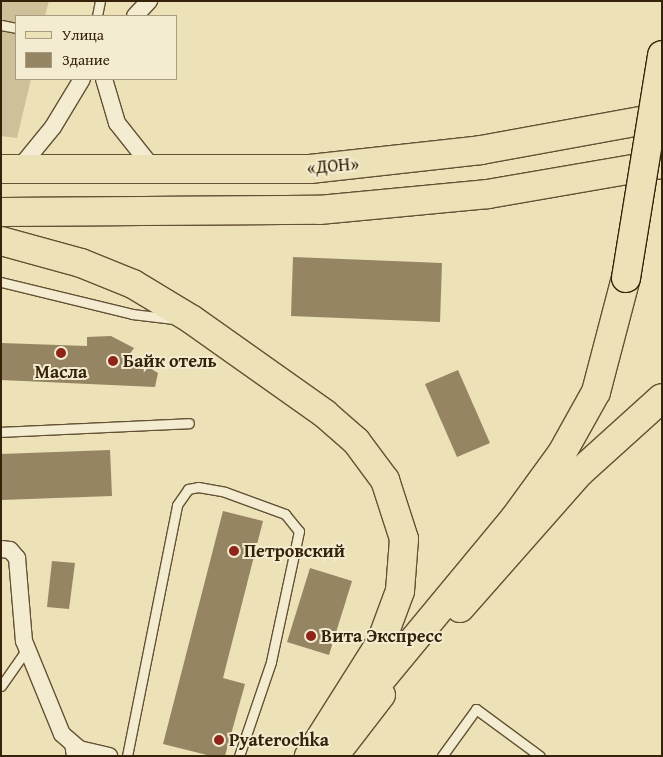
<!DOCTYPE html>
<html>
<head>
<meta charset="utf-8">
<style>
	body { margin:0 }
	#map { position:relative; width:663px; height:757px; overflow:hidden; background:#ede1b7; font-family:"Gentium Book Plus",serif }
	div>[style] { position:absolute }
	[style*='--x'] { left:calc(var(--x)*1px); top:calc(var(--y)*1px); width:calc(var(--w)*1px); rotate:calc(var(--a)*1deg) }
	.green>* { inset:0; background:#cec099 }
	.building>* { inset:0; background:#958563 }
	.roads { filter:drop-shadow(1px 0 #645134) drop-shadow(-1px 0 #645134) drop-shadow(0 1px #645134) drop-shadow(0 -1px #645134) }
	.service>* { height:9px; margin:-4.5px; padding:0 4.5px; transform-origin:4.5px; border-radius:4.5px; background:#f3ecd0 }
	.minor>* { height:16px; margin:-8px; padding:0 8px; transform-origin:8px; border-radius:8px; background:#f3ecd0 }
	.primary>* { height:26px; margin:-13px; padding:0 13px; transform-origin:13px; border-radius:13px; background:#ede1b7 }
	.trunk>* { height:28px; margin:-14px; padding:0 14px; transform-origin:14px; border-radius:14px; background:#ede1b7 }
	.bridges { filter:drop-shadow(1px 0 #362109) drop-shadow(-1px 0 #362109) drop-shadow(0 1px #362109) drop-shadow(0 -1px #362109) }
	.trunk-bridge>* { height:28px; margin:-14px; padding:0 14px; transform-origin:14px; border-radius:14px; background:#ede1b7 }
	.dots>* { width:14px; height:14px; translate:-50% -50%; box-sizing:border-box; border:2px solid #f3ecd0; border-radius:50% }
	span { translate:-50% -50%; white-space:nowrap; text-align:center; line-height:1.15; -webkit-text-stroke:4px #f3ecd0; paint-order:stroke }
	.street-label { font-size:18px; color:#362109 }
	.poi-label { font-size:18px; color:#362109; font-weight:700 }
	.left { translate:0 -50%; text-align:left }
	.frame { position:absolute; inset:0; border:2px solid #362109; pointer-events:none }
	.legend { position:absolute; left:15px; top:15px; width:162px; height:65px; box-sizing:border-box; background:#f3ecd0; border:1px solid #a79b80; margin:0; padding:6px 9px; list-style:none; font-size:15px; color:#362109 }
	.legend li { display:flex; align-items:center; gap:10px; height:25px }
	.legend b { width:25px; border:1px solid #a79b80 }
</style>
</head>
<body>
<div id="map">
	<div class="green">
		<i style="clip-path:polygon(1px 1px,49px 1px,45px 16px,16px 16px,16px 79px,31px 79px,17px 138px,1px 136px)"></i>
	</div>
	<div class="building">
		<i style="clip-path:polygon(293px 257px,442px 263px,440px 322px,291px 316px)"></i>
		<i style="clip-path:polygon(111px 336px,134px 348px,129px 355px,158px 373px,155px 387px,1px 380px,1px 343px,87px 346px,87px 337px)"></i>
		<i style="clip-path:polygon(458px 370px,490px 443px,457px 457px,425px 384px)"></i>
		<i style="clip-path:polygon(110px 450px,112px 496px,1px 500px,1px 454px)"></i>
		<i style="clip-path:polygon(223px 511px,263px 521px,223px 678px,245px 684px,225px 756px,211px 756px,163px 744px)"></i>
		<i style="clip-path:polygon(52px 561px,75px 563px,69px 609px,47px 607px)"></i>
		<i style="clip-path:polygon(310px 568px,352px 581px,329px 655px,287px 642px)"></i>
	</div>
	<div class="roads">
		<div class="service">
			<i style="--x:97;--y:16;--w:15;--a:-79"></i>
			<i style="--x:1;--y:25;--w:15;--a:11"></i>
			<i style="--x:1;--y:282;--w:135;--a:13.7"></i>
			<i style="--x:132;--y:314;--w:42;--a:6.8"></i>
			<i style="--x:1;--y:432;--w:188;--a:-2.7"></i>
			<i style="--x:1;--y:686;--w:45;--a:-54.9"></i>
			<i style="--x:69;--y:743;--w:13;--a:81"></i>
			<i style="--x:127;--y:756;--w:256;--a:-78.7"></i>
			<i style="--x:177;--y:505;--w:19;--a:-55"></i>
			<i style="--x:188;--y:489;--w:10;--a:-11"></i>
			<i style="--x:198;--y:487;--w:27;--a:10"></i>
			<i style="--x:225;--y:492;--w:64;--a:20.1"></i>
			<i style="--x:285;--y:514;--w:22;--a:51"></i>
			<i style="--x:299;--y:531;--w:134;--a:102.1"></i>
			<i style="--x:271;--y:662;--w:99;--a:108.8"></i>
			<i style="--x:442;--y:756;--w:58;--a:-54.1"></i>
			<i style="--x:476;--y:709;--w:79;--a:36.3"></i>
		</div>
		<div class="minor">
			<i style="--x:135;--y:16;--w:21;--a:-47"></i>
			<i style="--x:104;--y:79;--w:46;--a:73.5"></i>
			<i style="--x:117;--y:123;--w:61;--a:51.6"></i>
			<i style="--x:17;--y:171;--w:57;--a:-50.7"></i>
			<i style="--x:53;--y:127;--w:56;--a:-58.9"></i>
			<i style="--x:1;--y:549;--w:9;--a:6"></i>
			<i style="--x:10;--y:550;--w:11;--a:49"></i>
			<i style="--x:17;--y:558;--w:83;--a:85.2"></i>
			<i style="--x:24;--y:641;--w:100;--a:67.8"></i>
			<i style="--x:62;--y:734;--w:23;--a:41"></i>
			<i style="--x:79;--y:749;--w:31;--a:13"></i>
		</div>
		<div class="primary">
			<i style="--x:335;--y:756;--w:77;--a:-52.4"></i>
		</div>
		<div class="trunk">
			<i style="--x:1;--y:169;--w:309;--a:0"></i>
			<i style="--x:310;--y:169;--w:172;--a:-6.3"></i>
			<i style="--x:481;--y:150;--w:184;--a:-10.3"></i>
			<i style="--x:1;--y:212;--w:318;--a:-0.4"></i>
			<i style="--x:319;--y:210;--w:170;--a:-5.4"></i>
			<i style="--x:488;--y:194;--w:177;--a:-9.8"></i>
			<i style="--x:1;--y:241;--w:83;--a:15.4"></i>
			<i style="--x:81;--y:263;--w:56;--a:22"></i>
			<i style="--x:133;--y:284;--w:68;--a:31.1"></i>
			<i style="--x:191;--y:319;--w:164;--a:35.3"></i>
			<i style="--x:325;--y:414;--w:41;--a:41.1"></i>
			<i style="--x:356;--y:441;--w:49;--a:53.4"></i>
			<i style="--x:385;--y:480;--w:62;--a:72.1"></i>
			<i style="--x:404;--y:539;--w:52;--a:94.4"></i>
			<i style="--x:400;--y:591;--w:54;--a:110.4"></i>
			<i style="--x:381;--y:642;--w:135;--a:122.3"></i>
			<i style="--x:460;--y:608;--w:181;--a:-48.6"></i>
			<i style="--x:580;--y:472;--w:110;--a:-42.1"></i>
			<i style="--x:355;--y:711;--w:249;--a:-50.4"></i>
			<i style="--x:514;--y:519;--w:82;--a:-54"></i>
			<i style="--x:562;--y:453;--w:70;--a:-60.9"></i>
			<i style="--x:596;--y:392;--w:118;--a:-75.3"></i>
		</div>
	</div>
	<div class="bridges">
		<div class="trunk-bridge">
			<i style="--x:626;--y:278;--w:226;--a:-80.8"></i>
		</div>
	</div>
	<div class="dots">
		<i style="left:61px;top:353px;background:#8f2418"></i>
		<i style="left:113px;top:361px;background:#8f2418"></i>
		<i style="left:234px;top:551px;background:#8f2418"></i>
		<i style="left:311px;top:636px;background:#8f2418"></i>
		<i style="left:219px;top:740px;background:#8f2418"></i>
	</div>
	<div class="street-label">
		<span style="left:333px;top:166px;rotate:-5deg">«ДОН»</span>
	</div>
	<div class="poi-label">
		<span class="left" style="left:123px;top:361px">Байк отель</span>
		<span style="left:61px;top:372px">Масла</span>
		<span class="left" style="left:244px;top:551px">Петровский</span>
		<span class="left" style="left:321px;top:636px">Вита Экспресс</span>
		<span class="left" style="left:229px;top:740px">Pyaterochka</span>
	</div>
	<div class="frame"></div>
	<ul class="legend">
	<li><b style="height:6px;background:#ede1b7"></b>Улица</li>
	<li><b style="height:14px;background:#958563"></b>Здание</li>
	</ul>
</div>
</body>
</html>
